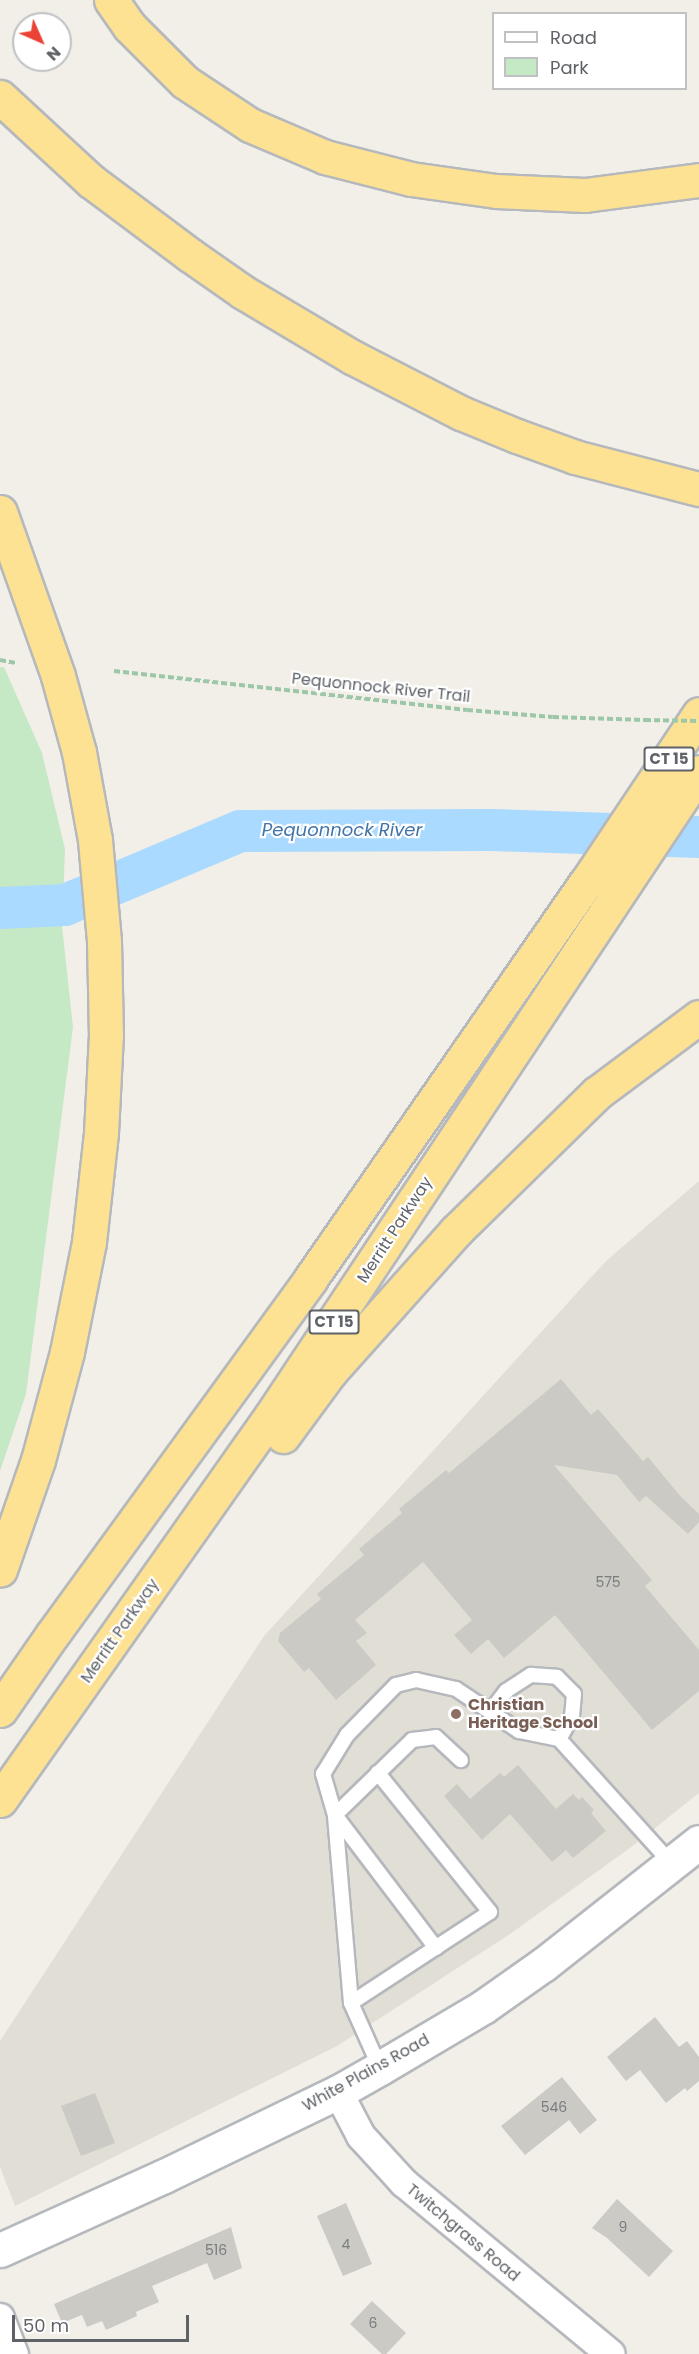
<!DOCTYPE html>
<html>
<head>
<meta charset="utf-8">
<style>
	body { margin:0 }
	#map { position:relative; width:699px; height:2354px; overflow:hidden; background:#f1efe8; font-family:Poppins,sans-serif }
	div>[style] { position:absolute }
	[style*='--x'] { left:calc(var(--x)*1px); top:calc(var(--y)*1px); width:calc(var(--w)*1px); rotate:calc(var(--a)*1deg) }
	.education>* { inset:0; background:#e1ded6 }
	.green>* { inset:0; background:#c5e8c5 }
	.river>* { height:42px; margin:-21px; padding:0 21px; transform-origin:21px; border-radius:21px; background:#aadaff }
	.building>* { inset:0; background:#cccac5 }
	.path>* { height:4px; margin-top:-2px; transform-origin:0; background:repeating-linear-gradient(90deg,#9cc7a9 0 6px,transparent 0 9px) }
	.roads { filter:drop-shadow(2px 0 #b5b8bc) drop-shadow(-2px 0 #b5b8bc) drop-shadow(0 2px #b5b8bc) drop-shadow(0 -2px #b5b8bc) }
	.lane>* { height:14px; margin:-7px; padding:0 7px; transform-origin:7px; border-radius:7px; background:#fff }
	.street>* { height:28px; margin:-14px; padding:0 14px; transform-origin:14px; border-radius:14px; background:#fff }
	.secondary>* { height:33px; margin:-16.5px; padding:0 16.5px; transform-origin:16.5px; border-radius:16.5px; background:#fff }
	.highway>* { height:33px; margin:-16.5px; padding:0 16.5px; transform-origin:16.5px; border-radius:16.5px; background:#fde293 }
	.path-bridge>* { height:4px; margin-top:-2px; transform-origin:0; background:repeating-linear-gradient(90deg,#9cc7a9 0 6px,transparent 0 9px) }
	.dots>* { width:16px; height:16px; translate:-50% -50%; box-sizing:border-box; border:3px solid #fff; border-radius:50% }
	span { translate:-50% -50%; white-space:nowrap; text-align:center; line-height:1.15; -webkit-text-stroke:4.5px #fff; paint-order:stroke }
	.number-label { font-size:14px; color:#7a7d7f }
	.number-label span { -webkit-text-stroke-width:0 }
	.shield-label span { padding:2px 4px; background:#fff; border:2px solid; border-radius:4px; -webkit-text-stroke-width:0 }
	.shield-label { font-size:15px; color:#5f6368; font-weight:700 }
	.street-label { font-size:16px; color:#5f6368 }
	.education-label { font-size:16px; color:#785e54; font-weight:700 }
	.left { translate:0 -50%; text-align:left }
	.water-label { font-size:18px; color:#4174aa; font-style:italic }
	.legend { position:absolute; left:492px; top:12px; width:195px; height:78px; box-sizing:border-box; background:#fff; border:2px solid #bfc1c3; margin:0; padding:8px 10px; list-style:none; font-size:18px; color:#5f6368 }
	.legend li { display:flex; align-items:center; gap:12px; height:30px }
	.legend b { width:30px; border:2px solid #bfc1c3 }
	.north { position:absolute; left:12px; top:12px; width:60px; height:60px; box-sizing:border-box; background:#fff; border:2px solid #bfc1c3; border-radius:50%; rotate:135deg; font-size:16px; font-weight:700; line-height:24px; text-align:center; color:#5f6368 }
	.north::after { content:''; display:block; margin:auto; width:21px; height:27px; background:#ea4335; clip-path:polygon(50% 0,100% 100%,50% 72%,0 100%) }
	.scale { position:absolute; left:12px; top:2315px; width:177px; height:27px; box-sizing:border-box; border:3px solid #5f6368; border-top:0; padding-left:8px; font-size:18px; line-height:21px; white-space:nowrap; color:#5f6368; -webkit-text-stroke:4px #fff; paint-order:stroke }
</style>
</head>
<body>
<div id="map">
	<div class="education">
		<i style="clip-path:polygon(699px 1181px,699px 1793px,630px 1848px,510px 1934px,337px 2046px,15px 2206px,0 2167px,0 2041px,264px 1636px,606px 1261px)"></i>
	</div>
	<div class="green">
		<i style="clip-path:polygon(0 667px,4px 667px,42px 753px,65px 849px,62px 926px,73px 1027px,26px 1394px,0 1471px)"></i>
	</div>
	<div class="river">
		<i style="--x:0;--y:908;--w:65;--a:-2.6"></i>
		<i style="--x:65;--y:905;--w:190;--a:-22.9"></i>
		<i style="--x:240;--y:831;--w:251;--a:-0.2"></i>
		<i style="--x:491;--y:830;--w:208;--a:1.9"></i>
	</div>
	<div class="building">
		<i style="clip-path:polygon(561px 1379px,591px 1415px,598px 1409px,643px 1461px,648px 1457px,681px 1497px,699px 1514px,699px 1522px,688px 1534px,646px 1496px,639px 1502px,617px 1475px,554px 1465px,652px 1580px,645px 1586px,699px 1650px,699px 1691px,652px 1730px,555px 1615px,504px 1658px,488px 1639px,471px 1654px,454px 1635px,472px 1620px,423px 1562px,355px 1620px,367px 1633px,356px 1641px,376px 1665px,336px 1700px,309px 1668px,304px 1672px,278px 1641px,280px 1633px,321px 1599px,317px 1594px,364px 1555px,359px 1549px,402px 1513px,399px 1509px,446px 1470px,449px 1473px)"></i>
		<i style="clip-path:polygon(518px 1765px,556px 1809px,573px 1794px,579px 1800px,582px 1797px,594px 1810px,591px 1813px,606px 1831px,573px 1858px,566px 1850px,552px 1862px,510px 1814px,482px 1840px,444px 1796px,457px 1784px,470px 1799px,500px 1773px,504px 1777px)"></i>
		<i style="clip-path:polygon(655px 2017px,679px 2047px,687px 2041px,699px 2057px,699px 2081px,687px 2091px,685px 2088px,666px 2103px,640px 2070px,626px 2081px,607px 2057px)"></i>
		<i style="clip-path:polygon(562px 2077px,597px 2120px,580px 2134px,569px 2120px,525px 2155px,501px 2126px)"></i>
		<i style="clip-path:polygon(95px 2093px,115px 2143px,81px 2156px,61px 2106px)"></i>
		<i style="clip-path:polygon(617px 2199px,673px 2251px,649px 2277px,607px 2238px,592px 2228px)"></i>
		<i style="clip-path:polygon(346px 2203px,372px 2264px,343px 2276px,317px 2216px)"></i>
		<i style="clip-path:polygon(231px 2227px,242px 2268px,214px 2280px,207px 2263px,152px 2286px,159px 2302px,136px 2312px,137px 2316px,106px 2330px,102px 2321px,87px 2327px,82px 2315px,62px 2323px,54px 2304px)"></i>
		<i style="clip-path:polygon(372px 2301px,406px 2333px,386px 2354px,382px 2354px,350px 2324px)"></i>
	</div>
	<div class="path">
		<i style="--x:0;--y:660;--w:16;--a:11"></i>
		<i style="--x:114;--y:671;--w:355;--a:6.3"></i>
		<i style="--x:467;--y:710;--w:86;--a:4.7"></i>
		<i style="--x:553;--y:717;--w:92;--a:1.9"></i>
	</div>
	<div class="roads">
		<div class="lane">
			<i style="--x:491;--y:1711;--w:25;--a:-53"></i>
			<i style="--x:506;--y:1691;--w:30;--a:-33"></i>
			<i style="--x:531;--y:1675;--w:26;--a:4"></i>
			<i style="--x:557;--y:1677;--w:24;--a:45"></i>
			<i style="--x:574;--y:1694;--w:22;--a:95"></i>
			<i style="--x:572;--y:1716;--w:26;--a:119"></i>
			<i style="--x:436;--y:1948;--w:167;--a:-127.2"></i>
			<i style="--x:335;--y:1815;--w:43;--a:-106.3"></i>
			<i style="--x:323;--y:1774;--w:46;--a:-58.4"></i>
			<i style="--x:347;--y:1735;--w:70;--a:-45.6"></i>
			<i style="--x:396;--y:1685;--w:21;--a:-14"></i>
			<i style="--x:416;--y:1680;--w:41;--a:12.7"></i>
			<i style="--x:456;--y:1689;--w:76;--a:33.7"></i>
			<i style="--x:519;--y:1731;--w:41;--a:11.3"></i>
			<i style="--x:559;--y:1739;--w:169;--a:47.9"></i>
			<i style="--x:351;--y:2003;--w:166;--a:-33.2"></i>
			<i style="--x:490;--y:1912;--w:179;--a:-128.9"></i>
			<i style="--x:380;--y:2068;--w:71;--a:-114"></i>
			<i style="--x:351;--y:2003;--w:189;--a:-94.9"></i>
			<i style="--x:335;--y:1815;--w:107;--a:-44.2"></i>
			<i style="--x:412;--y:1740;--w:24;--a:-7"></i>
			<i style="--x:436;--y:1737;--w:34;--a:43"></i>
		</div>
		<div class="street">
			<i style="--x:338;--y:2092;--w:50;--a:62.4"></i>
			<i style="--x:361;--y:2136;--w:64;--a:47.5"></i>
			<i style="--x:404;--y:2183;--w:268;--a:39.6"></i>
			<i style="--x:0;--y:2318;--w:39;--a:69"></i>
		</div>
		<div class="secondary">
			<i style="--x:0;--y:2250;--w:178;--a:-24.3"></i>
			<i style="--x:162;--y:2177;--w:195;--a:-25.8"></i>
			<i style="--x:338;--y:2092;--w:48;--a:-29.7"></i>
			<i style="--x:380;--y:2068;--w:120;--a:-30.6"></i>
			<i style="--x:483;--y:2007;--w:75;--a:-35.2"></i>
			<i style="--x:544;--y:1964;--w:197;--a:-38.2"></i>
		</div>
		<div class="highway">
			<i style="--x:111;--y:0;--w:32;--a:55"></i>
			<i style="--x:129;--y:26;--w:79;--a:45"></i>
			<i style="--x:185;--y:82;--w:78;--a:33.5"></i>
			<i style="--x:250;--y:125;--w:82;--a:23.1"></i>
			<i style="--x:325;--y:157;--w:89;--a:14.3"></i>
			<i style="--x:411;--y:179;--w:86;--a:8"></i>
			<i style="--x:496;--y:191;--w:89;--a:2.6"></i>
			<i style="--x:585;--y:195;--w:115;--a:-7.5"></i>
			<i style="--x:0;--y:97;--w:124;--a:42.7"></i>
			<i style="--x:91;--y:181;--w:124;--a:36.8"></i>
			<i style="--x:190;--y:255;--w:65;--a:34.9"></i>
			<i style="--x:243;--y:292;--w:127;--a:30.8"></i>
			<i style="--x:352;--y:357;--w:123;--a:27.2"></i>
			<i style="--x:461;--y:413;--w:61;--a:22.3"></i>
			<i style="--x:517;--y:436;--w:62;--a:19.9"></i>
			<i style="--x:575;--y:457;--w:128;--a:14.5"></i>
			<i style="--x:0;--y:512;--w:174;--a:70.5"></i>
			<i style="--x:58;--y:676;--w:79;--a:74.6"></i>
			<i style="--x:79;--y:752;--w:89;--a:79.7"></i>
			<i style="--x:95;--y:840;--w:101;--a:84.9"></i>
			<i style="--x:104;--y:941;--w:93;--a:88.8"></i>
			<i style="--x:106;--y:1034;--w:99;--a:92.9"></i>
			<i style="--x:101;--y:1133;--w:110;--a:96.3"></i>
			<i style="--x:89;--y:1242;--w:112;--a:101.3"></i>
			<i style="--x:67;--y:1352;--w:112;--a:105"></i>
			<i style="--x:38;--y:1460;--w:116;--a:109.1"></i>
			<i style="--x:283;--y:1436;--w:79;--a:-53.7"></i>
			<i style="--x:330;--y:1372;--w:189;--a:-48.2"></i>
			<i style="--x:456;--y:1231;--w:197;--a:-44.4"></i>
			<i style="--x:597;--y:1093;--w:127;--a:-36.7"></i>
			<i style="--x:0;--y:1710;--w:91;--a:-55.3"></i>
			<i style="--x:52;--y:1635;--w:441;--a:-54"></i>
			<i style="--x:311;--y:1278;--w:481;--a:-55.2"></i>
			<i style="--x:586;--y:883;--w:203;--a:-56.2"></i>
			<i style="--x:0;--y:1800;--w:470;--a:-54.8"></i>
			<i style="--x:271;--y:1416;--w:773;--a:-56.39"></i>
		</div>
	</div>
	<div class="path-bridge">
		<i style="--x:645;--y:720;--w:54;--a:1.1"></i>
	</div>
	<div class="dots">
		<i style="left:456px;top:1714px;background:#8d6e63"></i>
	</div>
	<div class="number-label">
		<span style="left:608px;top:1582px">575</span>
		<span style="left:554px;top:2107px">546</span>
		<span style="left:623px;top:2227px">9</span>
		<span style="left:346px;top:2244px">4</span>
		<span style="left:216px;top:2250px">516</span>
		<span style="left:373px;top:2323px">6</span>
	</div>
	<div class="shield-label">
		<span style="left:669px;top:759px">CT 15</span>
		<span style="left:334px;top:1322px">CT 15</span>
	</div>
	<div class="street-label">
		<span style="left:381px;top:688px;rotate:6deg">Pequonnock River Trail</span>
		<span style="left:395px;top:1230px;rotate:-57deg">Merritt Parkway</span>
		<span style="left:120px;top:1631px;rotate:-55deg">Merritt Parkway</span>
		<span style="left:366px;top:2073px;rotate:-29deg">White Plains Road</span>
		<span style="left:463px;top:2233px;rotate:40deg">Twitchgrass Road</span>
	</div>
	<div class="education-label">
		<span class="left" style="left:468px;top:1714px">Christian<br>Heritage School</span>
	</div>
	<div class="water-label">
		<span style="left:342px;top:830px">Pequonnock River</span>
	</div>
	<ul class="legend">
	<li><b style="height:8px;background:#fff"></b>Road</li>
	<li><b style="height:16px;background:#c5e8c5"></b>Park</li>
	</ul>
	<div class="north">N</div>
	<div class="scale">50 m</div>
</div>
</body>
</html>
